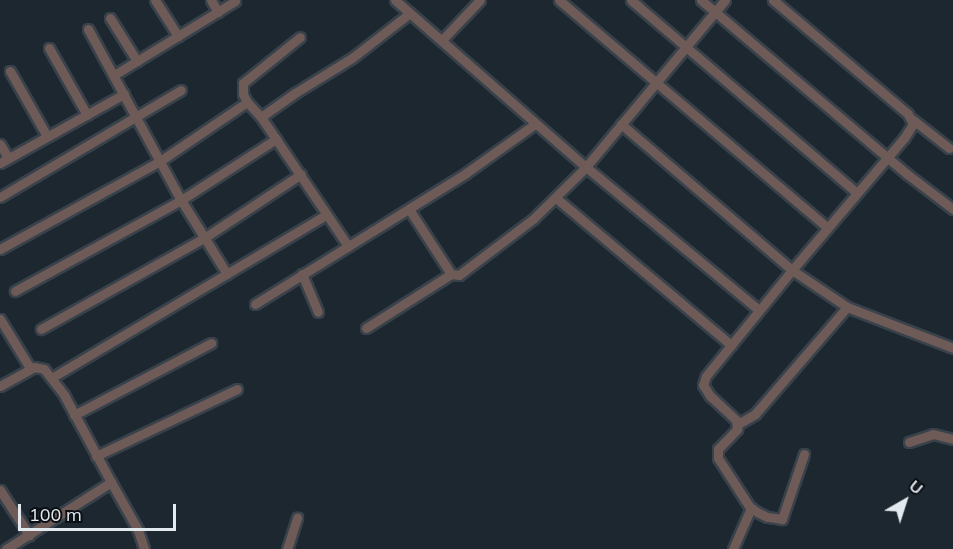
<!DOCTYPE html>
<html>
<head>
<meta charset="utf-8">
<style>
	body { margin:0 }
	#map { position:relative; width:953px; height:549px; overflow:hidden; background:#1d2730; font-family:Mulish,sans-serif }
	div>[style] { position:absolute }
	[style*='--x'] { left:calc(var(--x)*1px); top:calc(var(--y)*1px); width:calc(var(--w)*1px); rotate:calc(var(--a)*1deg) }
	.roads { filter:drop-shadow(2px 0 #39424b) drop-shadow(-2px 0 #39424b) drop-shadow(0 2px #39424b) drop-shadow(0 -2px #39424b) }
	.minor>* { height:9px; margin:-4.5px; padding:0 4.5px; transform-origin:4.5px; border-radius:4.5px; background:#6e5b57 }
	span { translate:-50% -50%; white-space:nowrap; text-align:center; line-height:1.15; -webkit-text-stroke:5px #0b0f14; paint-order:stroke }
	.north { position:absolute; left:875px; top:471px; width:60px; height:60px; -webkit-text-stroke:4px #0b0f14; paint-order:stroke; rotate:39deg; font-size:16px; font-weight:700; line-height:24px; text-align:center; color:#e2e9ef }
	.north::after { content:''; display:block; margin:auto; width:21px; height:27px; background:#e2e9ef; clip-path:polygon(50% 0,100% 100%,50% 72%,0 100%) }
	.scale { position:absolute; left:18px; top:504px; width:158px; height:27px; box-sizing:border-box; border:3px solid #e2e9ef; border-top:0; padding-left:8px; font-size:18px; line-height:21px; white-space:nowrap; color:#e2e9ef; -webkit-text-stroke:4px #0b0f14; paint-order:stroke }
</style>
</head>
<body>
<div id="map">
	<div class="roads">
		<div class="minor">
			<i style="--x:155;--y:0;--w:43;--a:57.4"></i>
			<i style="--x:211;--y:0;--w:14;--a:60"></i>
			<i style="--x:395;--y:0;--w:254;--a:41.2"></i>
			<i style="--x:586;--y:167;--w:74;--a:135.5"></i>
			<i style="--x:533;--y:219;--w:93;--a:142.9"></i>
			<i style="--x:459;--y:275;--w:8;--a:-173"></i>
			<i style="--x:451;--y:274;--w:77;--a:-122.9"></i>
			<i style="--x:559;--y:0;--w:351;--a:40.3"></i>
			<i style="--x:631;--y:0;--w:297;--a:40.5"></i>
			<i style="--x:701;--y:0;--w:270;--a:40.2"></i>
			<i style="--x:907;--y:174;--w:58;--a:37.3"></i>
			<i style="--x:725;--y:0;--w:217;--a:129.8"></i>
			<i style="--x:586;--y:167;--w:224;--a:39.6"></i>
			<i style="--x:110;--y:18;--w:51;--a:57.9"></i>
			<i style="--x:88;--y:29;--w:195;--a:61.5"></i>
			<i style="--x:181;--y:200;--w:87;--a:58.1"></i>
			<i style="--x:442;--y:40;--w:55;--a:-46.5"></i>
			<i style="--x:49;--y:48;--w:77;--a:60.4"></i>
			<i style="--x:10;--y:71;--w:75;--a:60.4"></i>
			<i style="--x:114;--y:75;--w:142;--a:-31.4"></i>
			<i style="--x:247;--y:102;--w:9;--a:-117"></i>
			<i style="--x:243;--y:94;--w:11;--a:-90"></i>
			<i style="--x:243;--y:83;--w:73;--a:-38.9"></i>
			<i style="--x:261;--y:117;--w:42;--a:-35.2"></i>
			<i style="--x:295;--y:93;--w:67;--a:-31.6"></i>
			<i style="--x:352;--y:58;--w:73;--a:-37.8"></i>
			<i style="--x:912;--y:119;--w:47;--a:38.1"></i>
			<i style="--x:621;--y:124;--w:225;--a:40.5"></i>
			<i style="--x:792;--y:270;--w:173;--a:-49.7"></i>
			<i style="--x:904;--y:138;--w:17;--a:-57"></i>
			<i style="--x:913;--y:124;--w:11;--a:-117"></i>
			<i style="--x:908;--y:114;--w:177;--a:-139.8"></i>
			<i style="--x:0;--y:144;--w:16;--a:60"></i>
			<i style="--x:0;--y:163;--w:142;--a:-29.1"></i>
			<i style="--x:0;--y:197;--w:210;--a:-30.6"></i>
			<i style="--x:556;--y:198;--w:229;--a:40"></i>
			<i style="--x:0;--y:249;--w:183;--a:-28.8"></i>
			<i style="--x:160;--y:161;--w:105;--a:-34.1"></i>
			<i style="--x:247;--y:102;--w:21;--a:47"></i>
			<i style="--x:261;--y:117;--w:156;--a:56"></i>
			<i style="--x:302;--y:274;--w:41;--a:67.2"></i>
			<i style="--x:15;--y:291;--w:189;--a:-28.7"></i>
			<i style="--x:181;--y:200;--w:113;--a:-32.7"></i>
			<i style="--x:255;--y:304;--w:248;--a:-31.8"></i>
			<i style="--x:466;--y:173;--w:85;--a:-35.4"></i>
			<i style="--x:0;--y:319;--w:57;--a:58.5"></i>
			<i style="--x:366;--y:328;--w:101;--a:-32.4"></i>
			<i style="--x:41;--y:329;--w:187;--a:-29.2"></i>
			<i style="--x:204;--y:238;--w:116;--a:-33.4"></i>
			<i style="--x:53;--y:377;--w:317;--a:-30.7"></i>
			<i style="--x:0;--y:386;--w:39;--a:-29"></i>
			<i style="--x:34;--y:367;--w:10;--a:11"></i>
			<i style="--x:44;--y:369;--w:33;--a:52"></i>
			<i style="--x:64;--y:395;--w:99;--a:61.6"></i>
			<i style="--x:74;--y:415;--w:155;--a:-27.7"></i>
			<i style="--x:738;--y:424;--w:20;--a:-30"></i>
			<i style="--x:755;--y:414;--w:141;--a:-49.3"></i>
			<i style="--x:909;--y:442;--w:25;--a:-18"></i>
			<i style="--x:933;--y:434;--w:21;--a:14"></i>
			<i style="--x:804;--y:454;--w:69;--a:108.7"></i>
			<i style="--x:782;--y:519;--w:15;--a:-172"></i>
			<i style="--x:767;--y:517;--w:11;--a:-153"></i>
			<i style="--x:757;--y:512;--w:10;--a:-143"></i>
			<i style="--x:749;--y:506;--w:57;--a:-122.9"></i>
			<i style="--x:718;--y:458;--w:9;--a:-90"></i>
			<i style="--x:718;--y:449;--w:28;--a:-46"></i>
			<i style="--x:737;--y:429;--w:9;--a:-96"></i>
			<i style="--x:736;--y:420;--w:35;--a:-137"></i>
			<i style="--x:710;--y:396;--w:13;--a:-122"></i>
			<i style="--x:703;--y:385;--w:9;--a:-72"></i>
			<i style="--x:706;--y:376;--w:136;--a:-50.9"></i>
			<i style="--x:792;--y:270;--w:66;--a:33.9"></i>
			<i style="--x:847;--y:307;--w:114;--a:21.1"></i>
			<i style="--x:96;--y:456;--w:156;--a:-25.4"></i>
			<i style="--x:0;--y:490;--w:54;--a:57.2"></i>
			<i style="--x:6;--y:549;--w:125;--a:-32.5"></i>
			<i style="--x:111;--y:482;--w:55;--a:60.6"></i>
			<i style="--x:138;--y:530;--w:20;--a:72"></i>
			<i style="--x:287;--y:549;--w:33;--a:-72"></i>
			<i style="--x:733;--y:549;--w:45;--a:-66.3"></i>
		</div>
	</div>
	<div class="north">U</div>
	<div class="scale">100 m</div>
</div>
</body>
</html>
